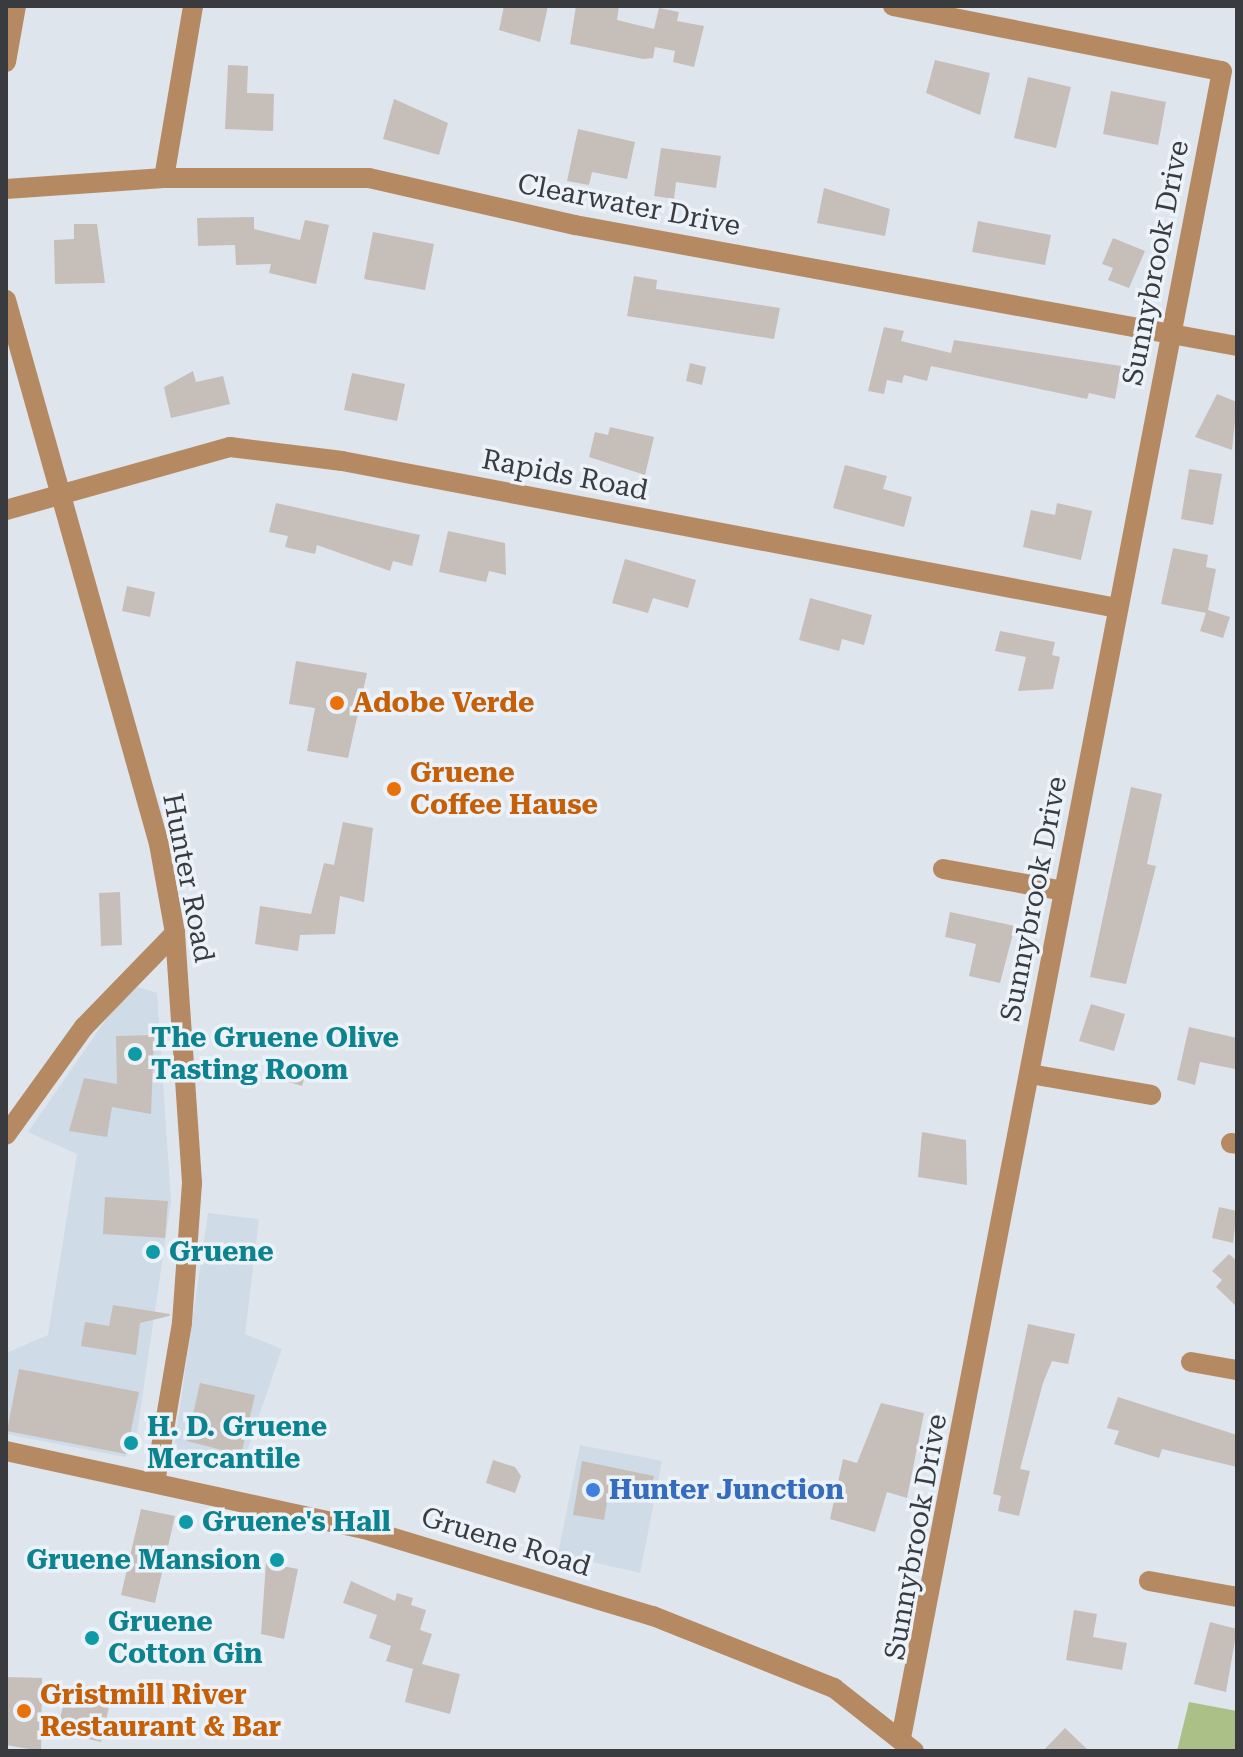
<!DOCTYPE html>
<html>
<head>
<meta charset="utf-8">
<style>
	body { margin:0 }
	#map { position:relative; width:1243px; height:1757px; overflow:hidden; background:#dfe5ec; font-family:"Roboto Serif",serif }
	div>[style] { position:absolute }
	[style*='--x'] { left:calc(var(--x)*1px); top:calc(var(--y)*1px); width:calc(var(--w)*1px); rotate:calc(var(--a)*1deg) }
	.built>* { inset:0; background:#cfdbe7 }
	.green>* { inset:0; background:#aac087 }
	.building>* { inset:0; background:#c6bfb9 }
	.minor>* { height:20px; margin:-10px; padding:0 10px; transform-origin:10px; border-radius:10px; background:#b58a63 }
	.dots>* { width:22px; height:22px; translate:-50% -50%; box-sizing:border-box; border:4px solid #ecf2f9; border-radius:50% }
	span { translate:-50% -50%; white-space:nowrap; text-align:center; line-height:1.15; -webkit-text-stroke:7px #ecf2f9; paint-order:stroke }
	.street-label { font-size:28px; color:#393b3e }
	.food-label { font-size:28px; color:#c56008; font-weight:700 }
	.left { translate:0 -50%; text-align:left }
	.culture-label { font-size:28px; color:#0d838f; font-weight:700 }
	.right { translate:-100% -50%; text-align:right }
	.shop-label { font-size:28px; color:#366cbe; font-weight:700 }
	.frame { position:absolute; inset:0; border:8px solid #393b3e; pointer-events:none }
</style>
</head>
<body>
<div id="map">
	<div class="built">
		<i style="clip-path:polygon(138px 987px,157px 993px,171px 1201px,135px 1447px,125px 1457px,6px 1434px,6px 1353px,48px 1335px,77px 1154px,28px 1132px,118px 1002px)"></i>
		<i style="clip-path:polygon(208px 1213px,259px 1219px,245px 1334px,282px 1349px,242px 1465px,174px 1448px)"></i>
		<i style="clip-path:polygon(580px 1445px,662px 1461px,640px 1573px,558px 1554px)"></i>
	</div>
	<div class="green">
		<i style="clip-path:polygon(1189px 1702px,1237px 1711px,1237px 1751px,1177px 1751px)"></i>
	</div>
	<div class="building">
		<i style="clip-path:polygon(504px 6px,548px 6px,540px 42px,499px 30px)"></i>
		<i style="clip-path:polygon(576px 6px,619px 6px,617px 20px,654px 29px,659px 8px,679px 12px,677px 21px,704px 26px,694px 67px,673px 62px,675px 51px,655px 47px,653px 58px,643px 59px,570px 44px)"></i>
		<i style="clip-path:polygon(935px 60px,990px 73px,980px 115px,926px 93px)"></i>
		<i style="clip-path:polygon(228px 65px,248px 66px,247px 93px,274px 94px,273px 131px,225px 129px)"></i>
		<i style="clip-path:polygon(1028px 77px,1071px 87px,1056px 148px,1014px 138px)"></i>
		<i style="clip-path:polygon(1111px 91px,1166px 102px,1158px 145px,1103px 134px)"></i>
		<i style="clip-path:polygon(394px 99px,448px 123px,439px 155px,383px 139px)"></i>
		<i style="clip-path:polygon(578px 129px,635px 142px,627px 179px,592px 172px,589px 185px,567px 181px)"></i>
		<i style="clip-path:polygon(661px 148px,721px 156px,716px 188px,676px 182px,674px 199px,654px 196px)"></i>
		<i style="clip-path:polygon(824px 188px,890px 209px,885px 236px,817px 223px)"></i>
		<i style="clip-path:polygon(254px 217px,254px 229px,300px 240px,305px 220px,329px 225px,316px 284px,269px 273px,271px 264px,236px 265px,235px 245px,198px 246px,197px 218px)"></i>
		<i style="clip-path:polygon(978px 221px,1051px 235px,1045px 265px,972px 252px)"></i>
		<i style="clip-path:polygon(74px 224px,97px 224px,105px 283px,55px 284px,54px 240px,74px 239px)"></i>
		<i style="clip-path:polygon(373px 232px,434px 244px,425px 290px,364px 279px)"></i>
		<i style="clip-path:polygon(1113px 238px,1145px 251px,1129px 288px,1108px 280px,1113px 268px,1102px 264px)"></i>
		<i style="clip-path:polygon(634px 276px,657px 280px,656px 289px,780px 308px,774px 339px,627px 316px)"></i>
		<i style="clip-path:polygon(884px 327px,904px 331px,901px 341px,951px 353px,954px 340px,1121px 366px,1115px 399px,1089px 393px,1087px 399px,931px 366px,927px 381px,904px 375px,902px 383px,887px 380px,884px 394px,868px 391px)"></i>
		<i style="clip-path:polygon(690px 363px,706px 367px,702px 385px,686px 381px)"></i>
		<i style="clip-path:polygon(193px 371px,196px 382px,223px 376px,230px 404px,171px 418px,164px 387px)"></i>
		<i style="clip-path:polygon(352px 373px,405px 384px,397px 421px,344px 410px)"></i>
		<i style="clip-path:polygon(1217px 394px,1237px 402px,1232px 450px,1195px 437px)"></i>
		<i style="clip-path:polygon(610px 427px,654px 437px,645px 475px,589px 457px,595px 432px,608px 435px)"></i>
		<i style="clip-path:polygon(845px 465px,887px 476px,883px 489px,912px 497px,904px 527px,833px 508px)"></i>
		<i style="clip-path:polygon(1189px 469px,1222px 474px,1213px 525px,1181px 519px)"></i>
		<i style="clip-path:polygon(276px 503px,420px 535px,412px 566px,393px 561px,390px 571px,317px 545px,315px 554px,285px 547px,288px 536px,269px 532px)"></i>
		<i style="clip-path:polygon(1057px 503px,1092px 511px,1081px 560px,1023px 547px,1031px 510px,1055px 515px)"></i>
		<i style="clip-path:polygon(448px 531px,505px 543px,506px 575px,489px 571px,486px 582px,439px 572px)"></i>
		<i style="clip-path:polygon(1173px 548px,1208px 555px,1206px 567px,1216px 569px,1208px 610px,1230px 617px,1223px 638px,1200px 631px,1206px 613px,1161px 604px)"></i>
		<i style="clip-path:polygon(625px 559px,696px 580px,688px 608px,653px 598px,648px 613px,612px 603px)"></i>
		<i style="clip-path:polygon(127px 586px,155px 592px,150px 617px,122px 611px)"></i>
		<i style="clip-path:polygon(810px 598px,872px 615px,864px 645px,842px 639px,839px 651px,799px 640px)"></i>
		<i style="clip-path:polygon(1000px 631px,1055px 642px,1052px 655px,1060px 657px,1053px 689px,1018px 691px,1026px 657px,995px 651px)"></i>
		<i style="clip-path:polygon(296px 661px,367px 673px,348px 758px,307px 751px,315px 708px,289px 704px)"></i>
		<i style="clip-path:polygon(1131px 787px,1162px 794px,1147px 864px,1156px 866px,1126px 984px,1090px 977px)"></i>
		<i style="clip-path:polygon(343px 822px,373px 828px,364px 902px,340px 896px,335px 934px,300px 935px,298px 951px,255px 944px,260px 906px,311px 914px,324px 863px,334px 865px)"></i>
		<i style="clip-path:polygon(120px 892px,122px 945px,101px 946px,99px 893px)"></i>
		<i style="clip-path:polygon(950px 912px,1015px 926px,1000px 983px,969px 976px,976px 944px,945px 937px)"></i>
		<i style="clip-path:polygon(1091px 1004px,1125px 1014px,1114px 1051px,1079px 1041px)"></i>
		<i style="clip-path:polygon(1189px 1027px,1237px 1038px,1235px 1069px,1200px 1062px,1195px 1085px,1177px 1080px)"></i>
		<i style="clip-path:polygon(154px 1035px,151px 1114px,112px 1107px,107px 1137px,69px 1131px,84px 1078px,117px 1084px,116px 1036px)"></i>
		<i style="clip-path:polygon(290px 1064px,307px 1069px,302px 1086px,285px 1081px)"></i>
		<i style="clip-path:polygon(922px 1132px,966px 1140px,967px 1185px,918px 1177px)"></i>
		<i style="clip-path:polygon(105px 1197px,168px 1201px,165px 1238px,103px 1234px)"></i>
		<i style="clip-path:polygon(1219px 1207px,1237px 1211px,1233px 1243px,1212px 1238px)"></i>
		<i style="clip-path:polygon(1229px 1254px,1237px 1261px,1237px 1307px,1216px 1287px,1222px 1280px,1212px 1271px)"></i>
		<i style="clip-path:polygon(113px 1305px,170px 1314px,169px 1316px,140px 1323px,136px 1355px,81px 1346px,85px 1322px,109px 1326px)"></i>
		<i style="clip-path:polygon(1028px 1324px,1075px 1334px,1068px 1364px,1052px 1361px,1043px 1383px,1020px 1469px,1030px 1471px,1019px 1516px,998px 1511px,1001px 1496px,993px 1494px)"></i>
		<i style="clip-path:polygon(19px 1369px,139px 1392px,126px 1454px,7px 1431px)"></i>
		<i style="clip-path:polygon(200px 1383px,255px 1395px,241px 1455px,187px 1441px)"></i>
		<i style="clip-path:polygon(1118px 1397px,1237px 1435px,1237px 1467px,1162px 1449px,1159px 1458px,1114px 1444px,1119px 1431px,1107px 1428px)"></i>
		<i style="clip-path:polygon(881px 1403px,924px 1413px,907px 1498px,887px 1492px,875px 1532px,830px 1519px,843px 1459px,857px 1463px)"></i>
		<i style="clip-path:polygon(493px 1460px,515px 1467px,521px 1476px,515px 1493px,486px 1483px)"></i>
		<i style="clip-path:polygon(582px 1461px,654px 1476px,648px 1499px,609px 1490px,604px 1520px,573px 1515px)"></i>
		<i style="clip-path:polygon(141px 1509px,175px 1516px,155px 1603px,121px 1595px)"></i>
		<i style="clip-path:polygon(266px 1563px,298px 1569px,284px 1639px,261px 1634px)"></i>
		<i style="clip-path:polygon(351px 1581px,395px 1601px,397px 1593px,413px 1598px,411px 1605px,426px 1610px,420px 1630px,432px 1634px,422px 1664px,460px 1674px,450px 1714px,405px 1702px,413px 1669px,386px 1661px,391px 1646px,369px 1638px,377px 1615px,343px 1603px)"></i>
		<i style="clip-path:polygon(1074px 1610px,1097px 1614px,1093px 1637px,1127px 1643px,1122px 1670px,1066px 1660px)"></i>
		<i style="clip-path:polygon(1210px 1622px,1237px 1629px,1226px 1692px,1194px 1684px)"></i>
		<i style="clip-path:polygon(6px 1677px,42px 1678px,41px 1751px,6px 1745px)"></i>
		<i style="clip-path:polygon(67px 1689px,109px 1707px,101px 1742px,57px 1731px)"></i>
		<i style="clip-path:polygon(1065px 1728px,1089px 1751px,1043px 1751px)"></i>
	</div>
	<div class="minor">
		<i style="--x:893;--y:6;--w:335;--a:11.2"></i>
		<i style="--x:1222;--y:71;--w:1698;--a:100.9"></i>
		<i style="--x:6;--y:62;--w:57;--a:-79.9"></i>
		<i style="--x:164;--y:178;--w:174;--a:-80.4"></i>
		<i style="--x:6;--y:189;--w:158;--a:-4"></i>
		<i style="--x:164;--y:178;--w:205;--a:0"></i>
		<i style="--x:369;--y:178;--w:211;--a:12.9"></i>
		<i style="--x:575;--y:225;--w:673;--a:10.36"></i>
		<i style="--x:6;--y:300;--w:565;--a:74.29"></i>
		<i style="--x:159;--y:844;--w:90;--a:79.8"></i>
		<i style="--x:175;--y:933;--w:251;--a:86.1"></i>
		<i style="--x:192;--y:1183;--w:140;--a:94.1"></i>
		<i style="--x:182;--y:1323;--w:161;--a:99.6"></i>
		<i style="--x:6;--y:510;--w:233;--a:-15.7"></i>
		<i style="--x:230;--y:447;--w:113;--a:7.1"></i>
		<i style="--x:342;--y:461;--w:789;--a:10.74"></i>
		<i style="--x:943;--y:869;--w:123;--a:10.3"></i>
		<i style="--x:1030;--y:1074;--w:123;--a:9.8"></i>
		<i style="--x:6;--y:1135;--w:133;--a:-54.2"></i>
		<i style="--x:84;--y:1027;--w:131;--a:-45.9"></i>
		<i style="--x:1231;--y:1143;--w:6;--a:9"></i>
		<i style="--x:1191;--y:1362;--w:47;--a:9.9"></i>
		<i style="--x:6;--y:1451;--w:366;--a:12.3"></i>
		<i style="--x:364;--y:1529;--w:302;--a:16.8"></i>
		<i style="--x:653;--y:1616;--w:195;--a:21.7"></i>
		<i style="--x:834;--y:1688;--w:102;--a:38.2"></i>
		<i style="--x:1149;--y:1581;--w:89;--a:10.3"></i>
	</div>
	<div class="dots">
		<i style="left:337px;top:703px;background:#e8710a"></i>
		<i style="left:394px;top:789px;background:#e8710a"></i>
		<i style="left:135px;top:1054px;background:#0f9aa8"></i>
		<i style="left:153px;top:1252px;background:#0f9aa8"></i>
		<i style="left:131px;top:1443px;background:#0f9aa8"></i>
		<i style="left:593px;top:1490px;background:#3f7fe0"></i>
		<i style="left:186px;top:1522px;background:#0f9aa8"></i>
		<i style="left:277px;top:1560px;background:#0f9aa8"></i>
		<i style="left:92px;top:1638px;background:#0f9aa8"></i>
		<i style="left:24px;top:1711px;background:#e8710a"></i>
	</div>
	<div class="street-label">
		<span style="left:629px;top:205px;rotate:11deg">Clearwater Drive</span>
		<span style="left:1156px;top:263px;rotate:-79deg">Sunnybrook Drive</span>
		<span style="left:565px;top:475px;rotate:11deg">Rapids Road</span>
		<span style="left:188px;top:878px;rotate:79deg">Hunter Road</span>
		<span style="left:1034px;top:899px;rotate:-79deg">Sunnybrook Drive</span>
		<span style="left:916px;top:1537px;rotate:-80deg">Sunnybrook Drive</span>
		<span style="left:506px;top:1542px;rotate:17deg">Gruene Road</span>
	</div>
	<div class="food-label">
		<span class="left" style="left:353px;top:703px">Adobe Verde</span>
		<span class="left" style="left:410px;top:789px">Gruene<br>Coffee Hause</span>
		<span class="left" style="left:40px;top:1711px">Gristmill River<br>Restaurant &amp; Bar</span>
	</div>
	<div class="culture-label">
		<span class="left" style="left:151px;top:1054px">The Gruene Olive<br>Tasting Room</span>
		<span class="left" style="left:169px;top:1252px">Gruene</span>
		<span class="left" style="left:147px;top:1443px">H. D. Gruene<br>Mercantile</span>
		<span class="left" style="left:202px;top:1522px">Gruene's Hall</span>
		<span class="right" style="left:261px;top:1560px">Gruene Mansion</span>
		<span class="left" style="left:108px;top:1638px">Gruene<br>Cotton Gin</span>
	</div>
	<div class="shop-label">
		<span class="left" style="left:609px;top:1490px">Hunter Junction</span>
	</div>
	<div class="frame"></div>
</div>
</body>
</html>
